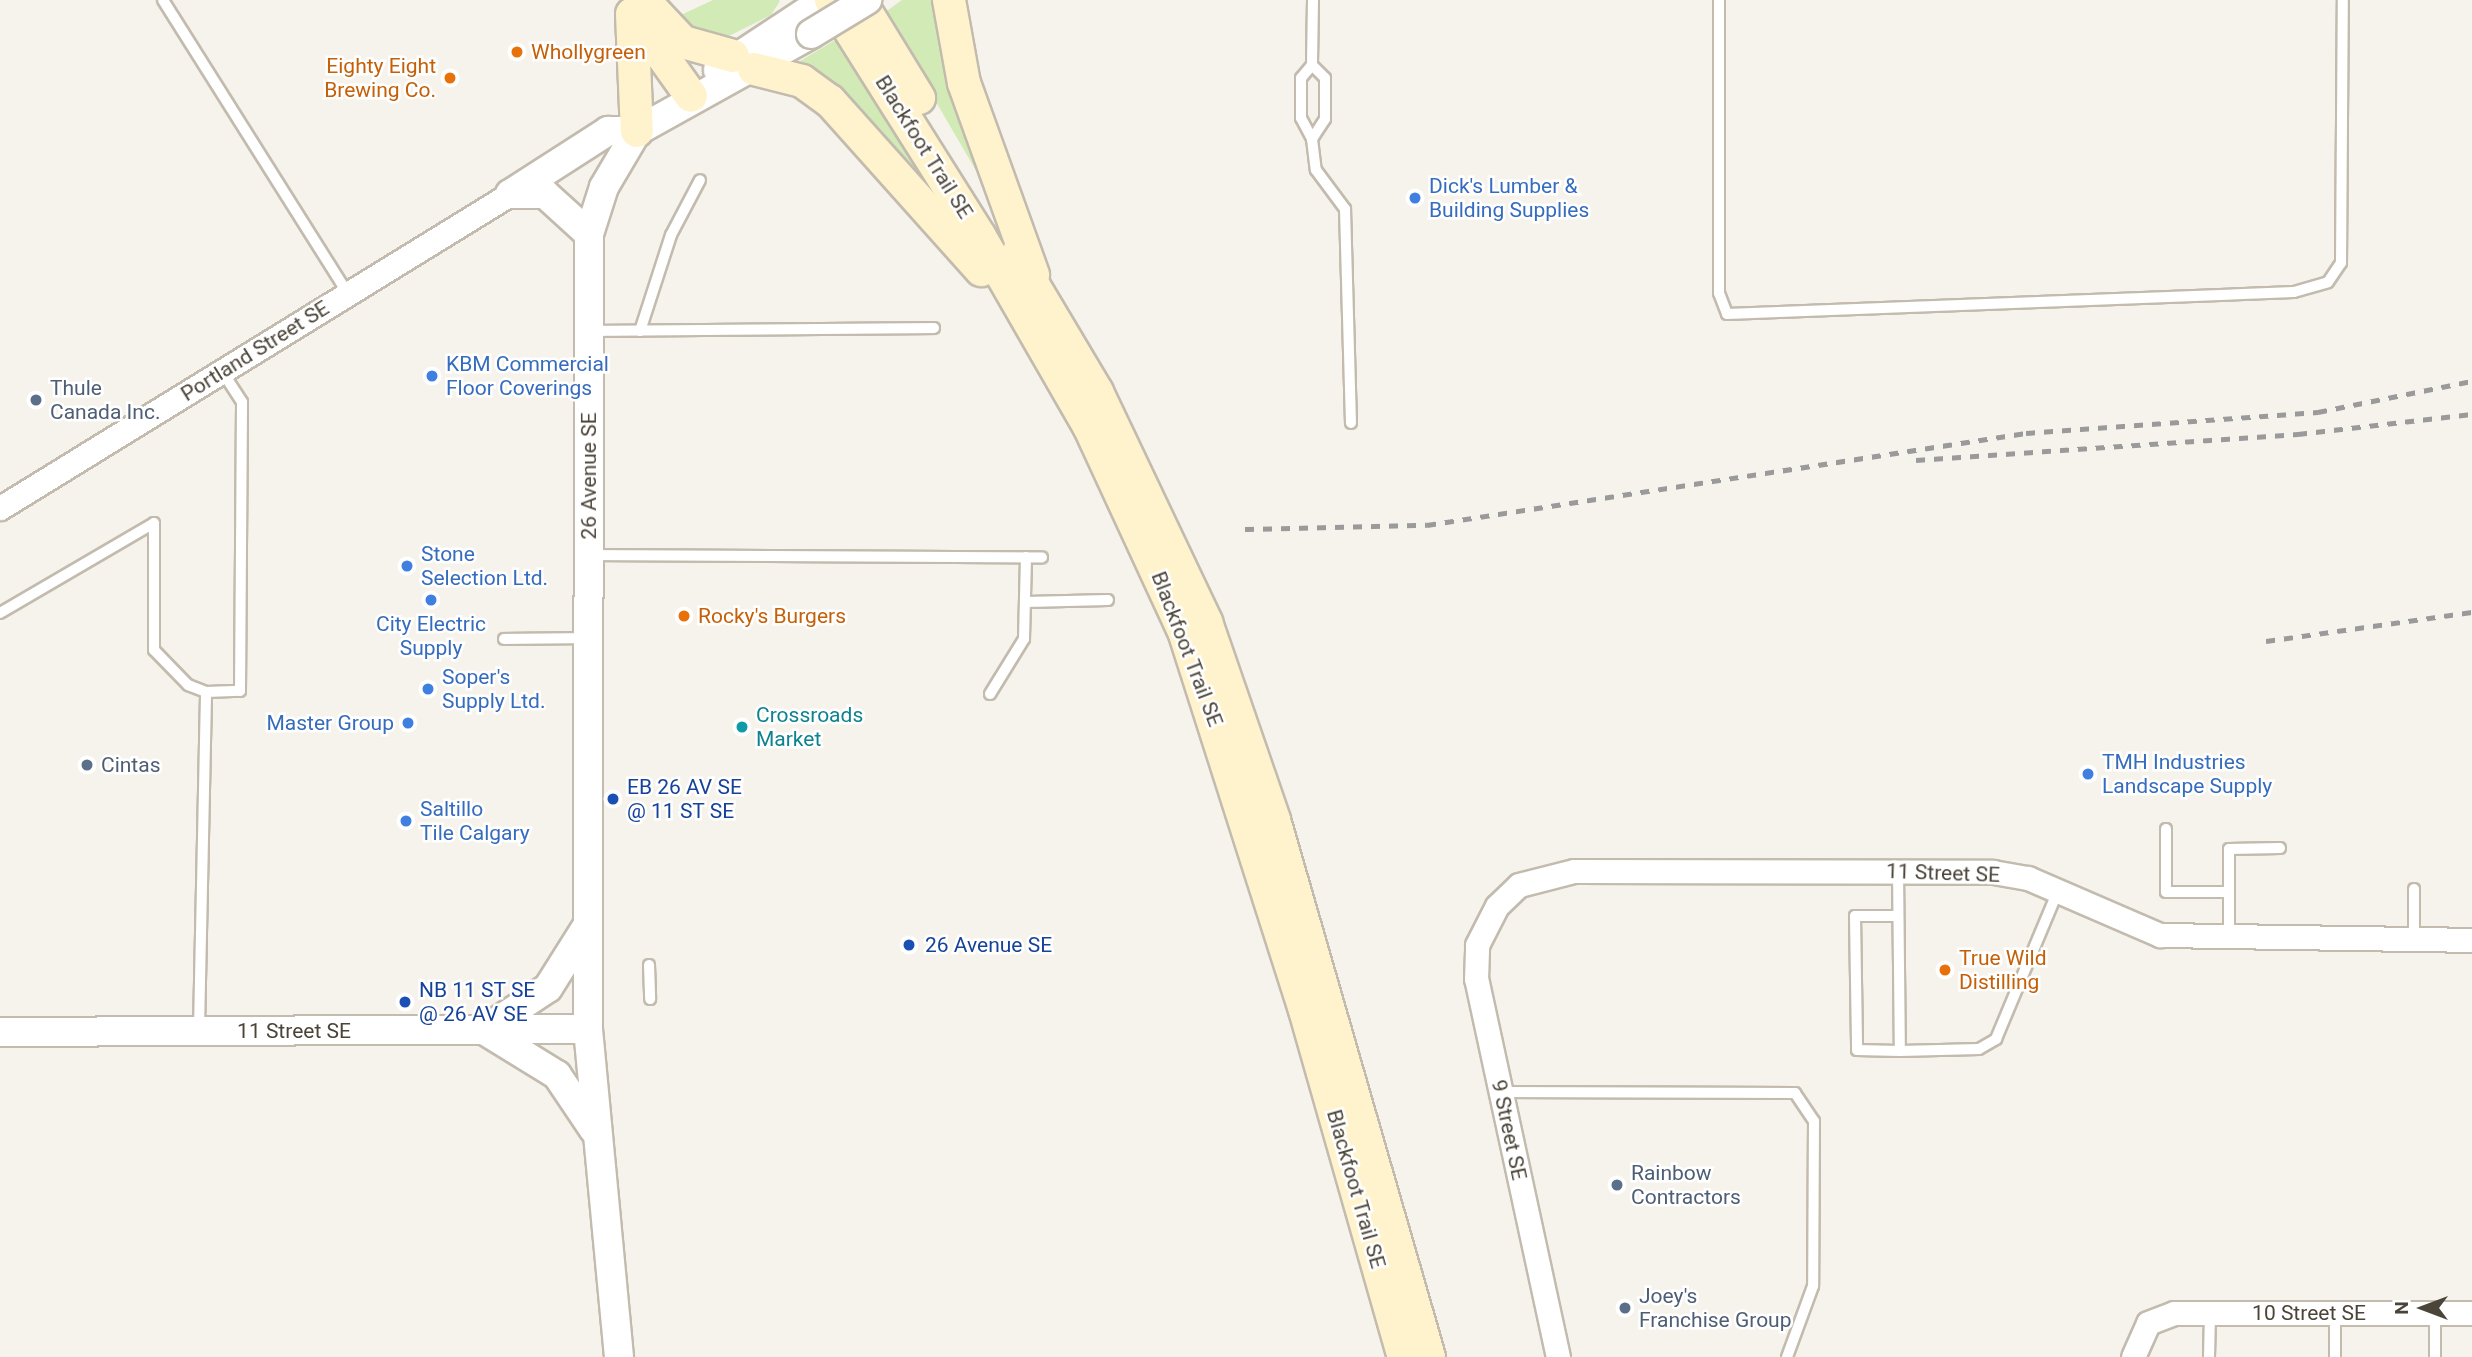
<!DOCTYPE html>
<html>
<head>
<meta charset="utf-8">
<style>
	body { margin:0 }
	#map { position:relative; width:2472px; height:1357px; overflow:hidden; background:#f6f3ec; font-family:Roboto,sans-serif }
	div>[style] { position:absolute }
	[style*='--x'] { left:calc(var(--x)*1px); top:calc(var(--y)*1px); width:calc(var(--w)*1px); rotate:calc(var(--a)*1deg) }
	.green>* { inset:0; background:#d2eab5 }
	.roads { filter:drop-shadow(2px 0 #c2bbae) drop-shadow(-2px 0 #c2bbae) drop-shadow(0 2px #c2bbae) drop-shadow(0 -2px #c2bbae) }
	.service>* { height:10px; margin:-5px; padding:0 5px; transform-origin:5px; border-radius:5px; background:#fff }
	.minor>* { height:23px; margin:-11.5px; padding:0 11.5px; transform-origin:11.5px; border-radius:11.5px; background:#fff }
	.tertiary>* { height:28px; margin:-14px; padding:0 14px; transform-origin:14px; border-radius:14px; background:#fff }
	.secondary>* { height:32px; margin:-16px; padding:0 16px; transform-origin:16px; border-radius:16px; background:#fff3cd }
	.rail>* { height:5px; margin-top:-2.5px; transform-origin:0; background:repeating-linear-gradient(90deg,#9a9a9a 0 9px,transparent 0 18px) }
	.bridges { filter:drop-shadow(2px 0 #c2bbae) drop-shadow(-2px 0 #c2bbae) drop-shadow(0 2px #c2bbae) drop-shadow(0 -2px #c2bbae) }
	.tertiary-bridge>* { height:28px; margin:-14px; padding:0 14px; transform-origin:14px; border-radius:14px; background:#fff }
	.dots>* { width:19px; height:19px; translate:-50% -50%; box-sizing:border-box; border:4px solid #fff; border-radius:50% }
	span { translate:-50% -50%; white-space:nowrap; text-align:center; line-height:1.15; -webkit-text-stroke:5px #fff; paint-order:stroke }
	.food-label { font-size:21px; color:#c56008 }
	.left { translate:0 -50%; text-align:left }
	.right { translate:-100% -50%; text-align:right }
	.street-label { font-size:21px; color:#4b4439 }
	.shop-label { font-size:21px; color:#366cbe }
	.service-label { font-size:21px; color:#4e5e75 }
	.culture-label { font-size:21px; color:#0d838f }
	.transit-label { font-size:21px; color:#164399 }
	.north { position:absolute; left:2388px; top:1273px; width:70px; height:70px; -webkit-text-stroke:5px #fff; paint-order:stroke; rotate:270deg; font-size:19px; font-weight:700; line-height:28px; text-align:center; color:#4b4439 }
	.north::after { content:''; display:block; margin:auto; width:24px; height:32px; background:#4b4439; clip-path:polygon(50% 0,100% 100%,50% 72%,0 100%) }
</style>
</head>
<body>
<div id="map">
	<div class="green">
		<i style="clip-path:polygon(713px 0,779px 0,780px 1px,771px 15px,725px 38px,670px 20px)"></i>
		<i style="clip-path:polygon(902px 0,935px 0,937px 28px,988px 191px,884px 13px)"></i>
		<i style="clip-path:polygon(837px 39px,869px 91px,876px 90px,951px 213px,790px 67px)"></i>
	</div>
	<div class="roads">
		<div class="service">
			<i style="--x:163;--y:0;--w:347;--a:57.8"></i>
			<i style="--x:1313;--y:0;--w:65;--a:90.9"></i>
			<i style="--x:1312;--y:65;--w:17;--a:130"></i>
			<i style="--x:1301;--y:78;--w:40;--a:90"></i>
			<i style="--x:1301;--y:118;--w:24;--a:62"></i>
			<i style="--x:1312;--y:139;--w:31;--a:83"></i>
			<i style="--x:1316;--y:170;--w:49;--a:53.4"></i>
			<i style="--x:1345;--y:209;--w:214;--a:88.4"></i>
			<i style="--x:1719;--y:0;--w:293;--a:90"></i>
			<i style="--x:1719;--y:293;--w:22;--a:69"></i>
			<i style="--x:1727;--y:314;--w:567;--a:-2.22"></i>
			<i style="--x:2294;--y:292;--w:35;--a:-16"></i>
			<i style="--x:2328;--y:282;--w:23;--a:-56"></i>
			<i style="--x:2341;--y:263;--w:263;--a:-89.6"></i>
			<i style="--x:1312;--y:65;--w:18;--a:45"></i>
			<i style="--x:1325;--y:78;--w:41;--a:90"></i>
			<i style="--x:1325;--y:119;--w:24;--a:123"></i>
			<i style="--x:591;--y:331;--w:343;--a:-0.5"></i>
			<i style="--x:640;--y:331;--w:101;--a:-72.1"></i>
			<i style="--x:671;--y:235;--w:62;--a:-62.2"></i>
			<i style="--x:589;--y:555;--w:453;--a:0.3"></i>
			<i style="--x:1026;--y:602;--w:82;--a:-1.4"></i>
			<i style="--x:0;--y:613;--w:178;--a:-30.3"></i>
			<i style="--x:154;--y:523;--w:127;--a:90"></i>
			<i style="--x:154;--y:650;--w:49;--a:45.8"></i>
			<i style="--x:188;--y:685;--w:19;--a:21"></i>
			<i style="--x:504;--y:639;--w:84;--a:-0.7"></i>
			<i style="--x:990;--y:694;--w:65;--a:-58.3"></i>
			<i style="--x:1024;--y:639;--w:82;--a:-88.6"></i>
			<i style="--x:2166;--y:829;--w:63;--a:90"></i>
			<i style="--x:2166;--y:892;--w:63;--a:0"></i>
			<i style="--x:1898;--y:871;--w:180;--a:89.4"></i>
			<i style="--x:1900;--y:1051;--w:79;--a:-1.5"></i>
			<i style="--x:1979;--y:1049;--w:20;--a:-30"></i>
			<i style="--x:1996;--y:1039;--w:158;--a:-67.3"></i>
			<i style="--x:2414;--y:889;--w:51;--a:90"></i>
			<i style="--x:1898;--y:916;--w:43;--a:180"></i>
			<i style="--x:1855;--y:916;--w:134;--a:89.1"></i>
			<i style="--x:1857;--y:1050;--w:43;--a:1.3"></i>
			<i style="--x:2229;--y:937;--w:88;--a:-90"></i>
			<i style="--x:2229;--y:849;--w:51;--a:-1.1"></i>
			<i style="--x:649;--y:965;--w:34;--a:88"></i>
			<i style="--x:199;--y:1029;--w:337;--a:-88.8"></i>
			<i style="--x:206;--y:692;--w:34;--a:-2"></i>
			<i style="--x:240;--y:691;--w:289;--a:-89.6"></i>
			<i style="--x:242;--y:402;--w:37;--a:-123"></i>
			<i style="--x:1500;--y:1092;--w:295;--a:0.2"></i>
			<i style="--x:1795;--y:1093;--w:34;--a:56"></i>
			<i style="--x:1814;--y:1121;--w:165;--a:90.3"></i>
			<i style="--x:1813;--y:1286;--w:76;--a:110.1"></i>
			<i style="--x:2335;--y:1313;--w:44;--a:90"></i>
			<i style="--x:2435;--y:1313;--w:44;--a:90"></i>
			<i style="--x:2209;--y:1357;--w:44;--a:-88.7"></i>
		</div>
		<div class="minor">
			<i style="--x:0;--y:508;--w:599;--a:-31.62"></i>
			<i style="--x:1558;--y:1357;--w:387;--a:-102.2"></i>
			<i style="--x:1476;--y:979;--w:34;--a:-88"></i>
			<i style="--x:1477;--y:945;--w:44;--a:-62.9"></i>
			<i style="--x:1497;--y:906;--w:30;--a:-44"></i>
			<i style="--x:1519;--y:885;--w:57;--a:-14.3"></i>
			<i style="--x:1574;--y:871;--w:419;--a:0.1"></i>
			<i style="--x:1993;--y:872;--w:36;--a:10"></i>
			<i style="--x:2028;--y:878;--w:144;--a:23.4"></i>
			<i style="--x:2160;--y:935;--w:312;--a:0.9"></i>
			<i style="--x:2133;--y:1357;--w:37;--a:-66"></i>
			<i style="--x:2148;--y:1323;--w:28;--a:-21"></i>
			<i style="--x:2174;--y:1313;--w:298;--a:0"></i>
		</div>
		<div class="tertiary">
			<i style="--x:718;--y:70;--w:127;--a:-33.4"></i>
			<i style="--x:510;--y:194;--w:117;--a:-32.7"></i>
			<i style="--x:608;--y:131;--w:29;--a:0"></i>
			<i style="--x:510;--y:194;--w:35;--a:0"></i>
			<i style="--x:545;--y:194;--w:59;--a:42.3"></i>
			<i style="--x:486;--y:1029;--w:74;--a:-33.5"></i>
			<i style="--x:548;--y:988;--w:73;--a:-57.8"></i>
			<i style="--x:484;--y:1030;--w:86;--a:31.7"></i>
			<i style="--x:557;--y:1075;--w:66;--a:56.1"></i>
			<i style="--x:0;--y:1032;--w:588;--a:-0.29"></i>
			<i style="--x:619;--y:1357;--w:329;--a:-95.4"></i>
			<i style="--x:588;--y:1029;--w:795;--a:-89.93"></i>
			<i style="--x:589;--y:234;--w:49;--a:-72.3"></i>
			<i style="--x:604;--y:187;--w:65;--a:-59.5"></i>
			<i style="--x:637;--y:131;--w:199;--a:-29.1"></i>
		</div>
		<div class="secondary">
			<i style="--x:831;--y:0;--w:278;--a:57.8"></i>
			<i style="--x:979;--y:235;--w:223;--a:60.1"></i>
			<i style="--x:1090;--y:428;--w:224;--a:65.2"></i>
			<i style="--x:1184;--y:631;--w:398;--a:72.3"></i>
			<i style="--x:1305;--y:1010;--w:361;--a:74.1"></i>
			<i style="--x:859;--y:0;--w:115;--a:58.5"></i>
			<i style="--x:949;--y:0;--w:84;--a:79.8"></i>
			<i style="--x:964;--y:83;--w:204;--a:70.2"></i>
			<i style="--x:650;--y:7;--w:48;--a:46.7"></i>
			<i style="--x:683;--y:42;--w:52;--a:15.6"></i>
			<i style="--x:632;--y:14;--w:117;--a:87.6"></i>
			<i style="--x:634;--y:16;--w:98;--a:54.5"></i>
			<i style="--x:754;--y:69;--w:49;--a:14"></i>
			<i style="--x:802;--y:81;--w:34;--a:36"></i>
			<i style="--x:830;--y:101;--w:227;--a:48.2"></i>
			<i style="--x:1016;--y:256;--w:158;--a:59.2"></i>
			<i style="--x:1097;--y:392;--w:255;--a:64.6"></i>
			<i style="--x:1206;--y:622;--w:209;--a:71"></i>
			<i style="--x:1274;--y:820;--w:559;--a:73.9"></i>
		</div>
	</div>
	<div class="rail">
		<i style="--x:1916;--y:460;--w:383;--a:-3.9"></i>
		<i style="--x:2298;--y:434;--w:175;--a:-6.6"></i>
		<i style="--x:1245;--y:529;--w:182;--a:-1.3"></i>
		<i style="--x:1427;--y:525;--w:606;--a:-8.73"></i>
		<i style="--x:2026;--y:433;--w:293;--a:-4.1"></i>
		<i style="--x:2318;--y:412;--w:157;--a:-11.4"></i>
		<i style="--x:2266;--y:641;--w:208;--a:-8"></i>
	</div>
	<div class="bridges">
		<div class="tertiary-bridge">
			<i style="--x:811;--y:34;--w:66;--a:-31.3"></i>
		</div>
	</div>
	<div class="dots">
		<i style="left:517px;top:52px;background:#e8710a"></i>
		<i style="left:450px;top:78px;background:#e8710a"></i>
		<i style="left:1415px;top:198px;background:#3f7fe0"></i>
		<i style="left:432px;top:376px;background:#3f7fe0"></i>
		<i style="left:36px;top:400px;background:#5c6f8a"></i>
		<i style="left:407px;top:566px;background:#3f7fe0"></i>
		<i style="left:431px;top:600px;background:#3f7fe0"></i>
		<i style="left:684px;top:616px;background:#e8710a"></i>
		<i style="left:428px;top:689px;background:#3f7fe0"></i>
		<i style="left:408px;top:723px;background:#3f7fe0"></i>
		<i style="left:742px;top:727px;background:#0f9aa8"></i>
		<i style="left:87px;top:765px;background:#5c6f8a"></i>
		<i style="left:2088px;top:774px;background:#3f7fe0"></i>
		<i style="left:613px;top:799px;background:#1a4fb4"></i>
		<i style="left:406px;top:821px;background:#3f7fe0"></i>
		<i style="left:909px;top:945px;background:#1a4fb4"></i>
		<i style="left:1945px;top:970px;background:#e8710a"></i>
		<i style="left:405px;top:1002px;background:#1a4fb4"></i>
		<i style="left:1617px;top:1185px;background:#5c6f8a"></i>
		<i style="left:1625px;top:1308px;background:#5c6f8a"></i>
	</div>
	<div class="food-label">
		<span class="left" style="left:531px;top:52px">Whollygreen</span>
		<span class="right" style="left:436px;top:78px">Eighty Eight<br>Brewing Co.</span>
		<span class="left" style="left:698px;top:616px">Rocky's Burgers</span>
		<span class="left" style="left:1959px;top:970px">True Wild<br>Distilling</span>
	</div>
	<div class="street-label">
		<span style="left:924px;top:147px;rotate:58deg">Blackfoot Trail SE</span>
		<span style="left:255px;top:351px;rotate:-32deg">Portland Street SE</span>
		<span style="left:589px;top:476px;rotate:-90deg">26 Avenue SE</span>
		<span style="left:1187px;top:649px;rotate:69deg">Blackfoot Trail SE</span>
		<span style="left:1943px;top:873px;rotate:2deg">11 Street SE</span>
		<span style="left:294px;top:1031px">11 Street SE</span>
		<span style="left:1509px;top:1130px;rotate:78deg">9 Street SE</span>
		<span style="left:1356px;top:1189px;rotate:74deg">Blackfoot Trail SE</span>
		<span style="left:2309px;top:1313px">10 Street SE</span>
	</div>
	<div class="shop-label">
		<span class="left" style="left:1429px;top:198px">Dick's Lumber &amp;<br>Building Supplies</span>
		<span class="left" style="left:446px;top:376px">KBM Commercial<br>Floor Coverings</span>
		<span class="left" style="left:421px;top:566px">Stone<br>Selection Ltd.</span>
		<span style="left:431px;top:636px">City Electric<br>Supply</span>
		<span class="left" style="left:442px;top:689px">Soper's<br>Supply Ltd.</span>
		<span class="right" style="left:394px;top:723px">Master Group</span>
		<span class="left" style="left:2102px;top:774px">TMH Industries<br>Landscape Supply</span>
		<span class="left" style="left:420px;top:821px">Saltillo<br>Tile Calgary</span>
	</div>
	<div class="service-label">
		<span class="left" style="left:50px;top:400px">Thule<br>Canada Inc.</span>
		<span class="left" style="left:101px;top:765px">Cintas</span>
		<span class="left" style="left:1631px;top:1185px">Rainbow<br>Contractors</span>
		<span class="left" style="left:1639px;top:1308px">Joey's<br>Franchise Group</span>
	</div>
	<div class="culture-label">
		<span class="left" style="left:756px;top:727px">Crossroads<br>Market</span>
	</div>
	<div class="transit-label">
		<span class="left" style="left:627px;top:799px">EB 26 AV SE<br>@ 11 ST SE</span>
		<span class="left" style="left:925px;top:945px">26 Avenue SE</span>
		<span class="left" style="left:419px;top:1002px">NB 11 ST SE<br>@ 26 AV SE</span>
	</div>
	<div class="north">N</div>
</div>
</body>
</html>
